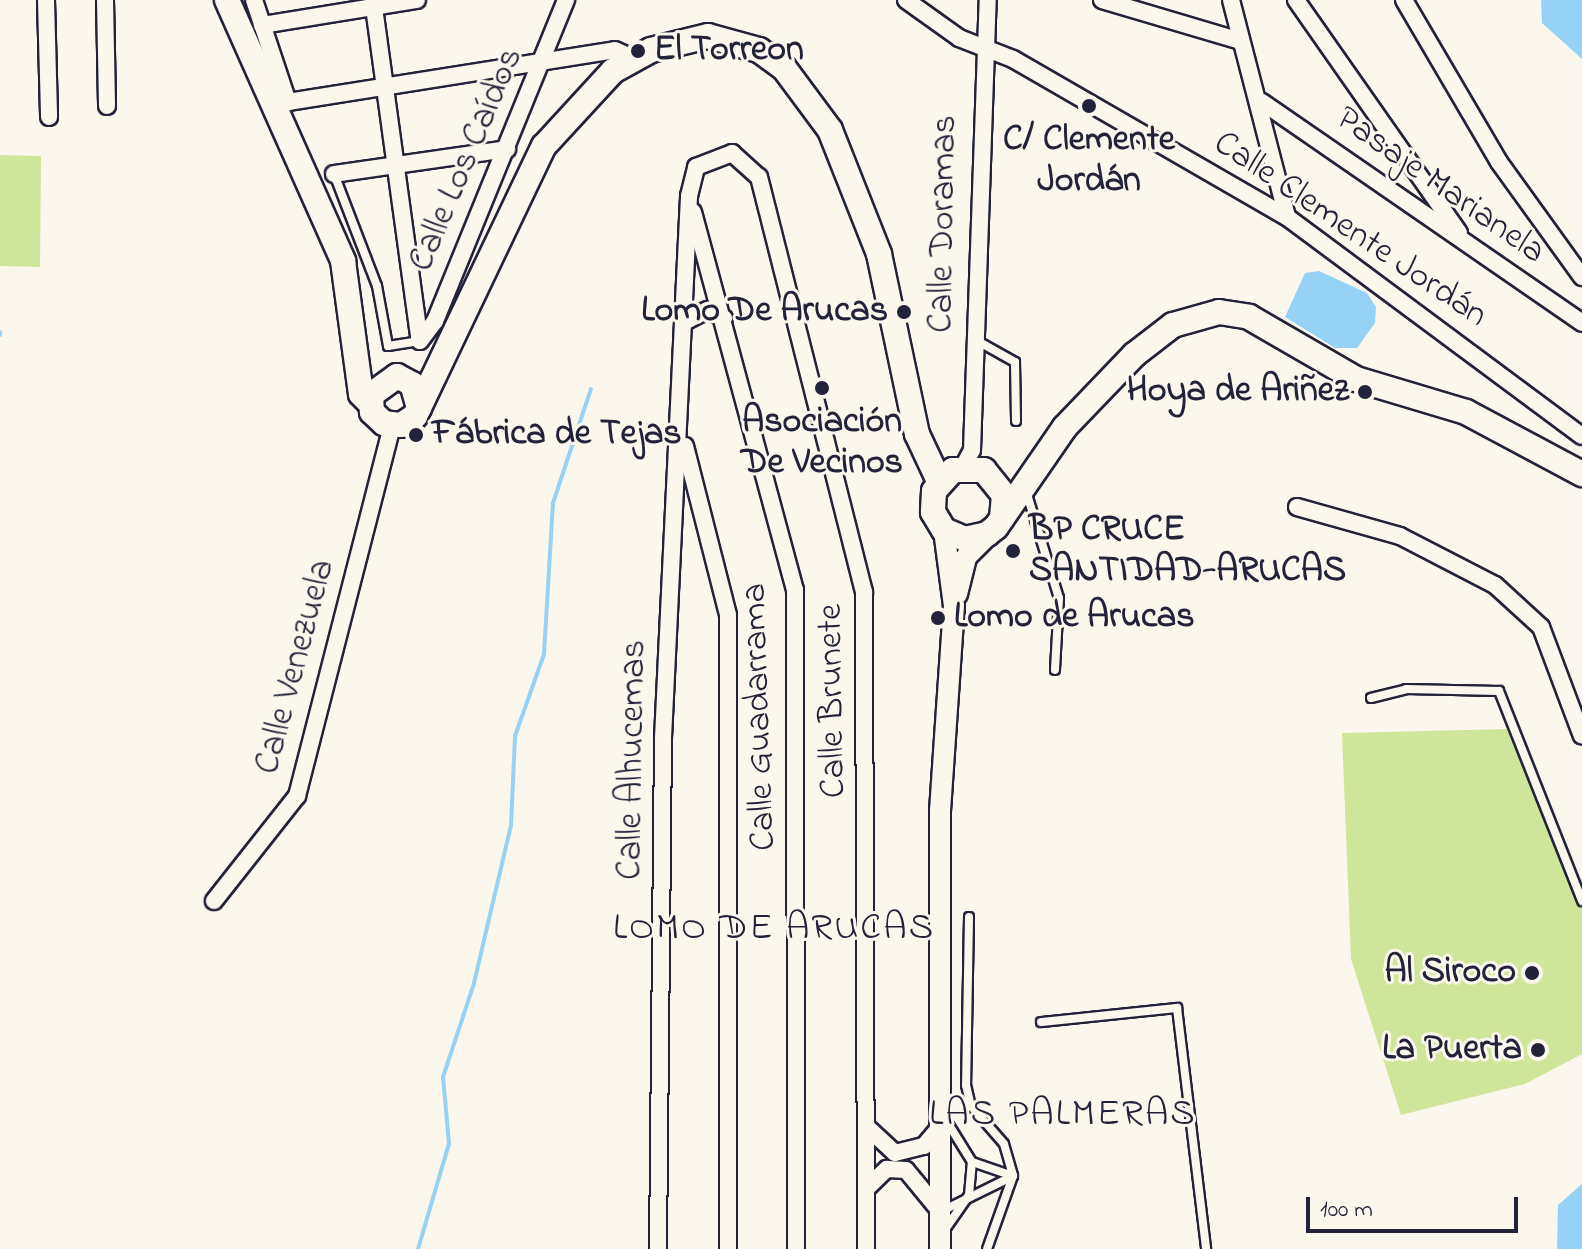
<!DOCTYPE html>
<html>
<head>
<meta charset="utf-8">
<style>
	body { margin:0 }
	#map { position:relative; width:1582px; height:1249px; overflow:hidden; background:#fbf7ec; font-family:"Indie Flower",sans-serif }
	div>[style] { position:absolute }
	[style*='--x'] { left:calc(var(--x)*1px); top:calc(var(--y)*1px); width:calc(var(--w)*1px); rotate:calc(var(--a)*1deg) }
	.green>* { inset:0; background:#cfe59a }
	.water>* { inset:0; background:#95d2f6 }
	.stream>* { height:4px; margin:-2px; padding:0 2px; transform-origin:2px; border-radius:2px; background:#95d2f6 }
	.roads { filter:drop-shadow(2px 0 #22223b) drop-shadow(-2px 0 #22223b) drop-shadow(0 2px #22223b) drop-shadow(0 -2px #22223b) }
	.service>* { height:8px; margin:-4px; padding:0 4px; transform-origin:4px; border-radius:4px; background:#fbf7ec }
	.minor>* { height:16px; margin:-8px; padding:0 8px; transform-origin:8px; border-radius:8px; background:#fbf7ec }
	.tertiary>* { height:20px; margin:-10px; padding:0 10px; transform-origin:10px; border-radius:10px; background:#fbf7ec }
	.secondary>* { height:24px; margin:-12px; padding:0 12px; transform-origin:12px; border-radius:12px; background:#fbf7ec }
	.dots>* { width:22px; height:22px; translate:-50% -50%; box-sizing:border-box; border:4px solid #fbf7ec; border-radius:50% }
	span { translate:-50% -50%; white-space:nowrap; text-align:center; line-height:1.15; -webkit-text-stroke:6px #fbf7ec; paint-order:stroke }
	.poi-label { font-size:36px; color:#22223b; font-weight:700 }
	.left { translate:0 -50%; text-align:left }
	.right { translate:-100% -50%; text-align:right }
	.street-label { font-size:36px; color:#22223b }
	.neighbourhood-label { font-size:38px; color:#22223b; letter-spacing:2px }
	.scale { position:absolute; left:1306px; top:1197px; width:212px; height:36px; box-sizing:border-box; border:4px solid #22223b; border-top:0; padding-left:10px; font-size:24px; line-height:28px; white-space:nowrap; color:#22223b; -webkit-text-stroke:6px #fbf7ec; paint-order:stroke }
</style>
</head>
<body>
<div id="map">
	<div class="green">
		<i style="clip-path:polygon(0 155px,41px 156px,40px 267px,0 266px)"></i>
		<i style="clip-path:polygon(1507px 729px,1582px 903px,1582px 1054px,1525px 1084px,1401px 1115px,1351px 959px,1342px 733px)"></i>
	</div>
	<div class="water">
		<i style="clip-path:polygon(1541px 0,1582px 0,1582px 59px,1542px 23px)"></i>
		<i style="clip-path:polygon(1319px 271px,1367px 293px,1376px 307px,1375px 323px,1357px 348px,1335px 348px,1285px 317px,1305px 273px)"></i>
		<i style="clip-path:polygon(1582px 1184px,1582px 1249px,1557px 1249px,1558px 1205px)"></i>
	</div>
	<div class="stream">
		<i style="--x:0;--y:335;--w:3;--a:-90"></i>
		<i style="--x:418;--y:1249;--w:109;--a:-73.6"></i>
		<i style="--x:449;--y:1144;--w:67;--a:-95.1"></i>
		<i style="--x:443;--y:1077;--w:99;--a:-71.7"></i>
		<i style="--x:474;--y:983;--w:162;--a:-76.8"></i>
		<i style="--x:511;--y:825;--w:89;--a:-87.4"></i>
		<i style="--x:515;--y:736;--w:87;--a:-70.5"></i>
		<i style="--x:544;--y:654;--w:151;--a:-86.6"></i>
		<i style="--x:553;--y:503;--w:120;--a:-71.6"></i>
	</div>
	<div class="roads">
		<div class="service">
			<i style="--x:334;--y:174;--w:120;--a:69"></i>
			<i style="--x:377;--y:286;--w:61;--a:79.6"></i>
			<i style="--x:388;--y:346;--w:32;--a:-9"></i>
			<i style="--x:974;--y:339;--w:47;--a:29.3"></i>
			<i style="--x:1015;--y:362;--w:59;--a:89"></i>
			<i style="--x:1026;--y:491;--w:112;--a:72.9"></i>
			<i style="--x:1059;--y:598;--w:72;--a:93.2"></i>
			<i style="--x:1371;--y:698;--w:36;--a:-14"></i>
			<i style="--x:1406;--y:689;--w:93;--a:1.2"></i>
			<i style="--x:1499;--y:691;--w:226;--a:68.4"></i>
			<i style="--x:969;--y:917;--w:168;--a:91"></i>
			<i style="--x:966;--y:1085;--w:22;--a:77"></i>
			<i style="--x:971;--y:1106;--w:50;--a:49"></i>
			<i style="--x:1004;--y:1144;--w:33;--a:74"></i>
			<i style="--x:1013;--y:1176;--w:77;--a:109.6"></i>
			<i style="--x:1041;--y:1022;--w:137;--a:-5.9"></i>
			<i style="--x:1177;--y:1008;--w:243;--a:83.1"></i>
			<i style="--x:942;--y:1211;--w:79;--a:-26.2"></i>
			<i style="--x:1013;--y:1176;--w:43;--a:-161.1"></i>
			<i style="--x:944;--y:1231;--w:44;--a:-55.2"></i>
			<i style="--x:969;--y:1195;--w:33;--a:-85"></i>
			<i style="--x:972;--y:1162;--w:49;--a:-121.8"></i>
		</div>
		<div class="minor">
			<i style="--x:46;--y:0;--w:117;--a:88.5"></i>
			<i style="--x:105;--y:0;--w:106;--a:88.9"></i>
			<i style="--x:254;--y:0;--w:108;--a:71.6"></i>
			<i style="--x:288;--y:102;--w:331;--a:-9"></i>
			<i style="--x:615;--y:50;--w:21;--a:25"></i>
			<i style="--x:373;--y:0;--w:344;--a:82.2"></i>
			<i style="--x:906;--y:0;--w:65;--a:35.6"></i>
			<i style="--x:959;--y:38;--w:58;--a:21.3"></i>
			<i style="--x:1013;--y:59;--w:316;--a:30"></i>
			<i style="--x:1287;--y:217;--w:367;--a:36.6"></i>
			<i style="--x:1102;--y:0;--w:144;--a:16.5"></i>
			<i style="--x:1231;--y:0;--w:224;--a:75.5"></i>
			<i style="--x:1296;--y:0;--w:284;--a:55"></i>
			<i style="--x:1404;--y:0;--w:188;--a:59.6"></i>
			<i style="--x:1499;--y:162;--w:142;--a:54.2"></i>
			<i style="--x:262;--y:25;--w:157;--a:-9.2"></i>
			<i style="--x:1262;--y:102;--w:389;--a:34.6"></i>
			<i style="--x:334;--y:174;--w:175;--a:-8.2"></i>
			<i style="--x:693;--y:212;--w:392;--a:74.9"></i>
			<i style="--x:795;--y:590;--w:659;--a:89.91"></i>
			<i style="--x:684;--y:322;--w:27;--a:-27"></i>
			<i style="--x:708;--y:310;--w:18;--a:27"></i>
			<i style="--x:420;--y:341;--w:25;--a:-53"></i>
			<i style="--x:435;--y:321;--w:347;--a:-67.8"></i>
			<i style="--x:685;--y:446;--w:174;--a:75.7"></i>
			<i style="--x:728;--y:615;--w:634;--a:90"></i>
			<i style="--x:963;--y:467;--w:19;--a:-62"></i>
			<i style="--x:972;--y:450;--w:450;--a:-88"></i>
			<i style="--x:1297;--y:507;--w:107;--a:15.7"></i>
			<i style="--x:1400;--y:536;--w:107;--a:27.3"></i>
			<i style="--x:1495;--y:585;--w:62;--a:42.4"></i>
			<i style="--x:1541;--y:627;--w:116;--a:69.4"></i>
			<i style="--x:214;--y:901;--w:134;--a:-51.7"></i>
			<i style="--x:297;--y:796;--w:382;--a:-75.6"></i>
			<i style="--x:867;--y:1127;--w:38;--a:43"></i>
			<i style="--x:895;--y:1153;--w:30;--a:-14"></i>
			<i style="--x:924;--y:1146;--w:23;--a:-50"></i>
			<i style="--x:866;--y:1189;--w:29;--a:-44"></i>
			<i style="--x:887;--y:1169;--w:19;--a:3"></i>
			<i style="--x:906;--y:1170;--w:52;--a:50.5"></i>
			<i style="--x:658;--y:1249;--w:511;--a:-89.44"></i>
			<i style="--x:663;--y:738;--w:543;--a:-87.25"></i>
			<i style="--x:689;--y:196;--w:30;--a:-76"></i>
			<i style="--x:696;--y:167;--w:39;--a:-21"></i>
			<i style="--x:732;--y:153;--w:36;--a:42"></i>
			<i style="--x:759;--y:177;--w:428;--a:75.8"></i>
			<i style="--x:864;--y:592;--w:657;--a:89.83"></i>
		</div>
		<div class="tertiary">
			<i style="--x:957;--y:594;--w:38;--a:-76"></i>
			<i style="--x:966;--y:557;--w:38;--a:-45"></i>
			<i style="--x:940;--y:1249;--w:438;--a:-90"></i>
			<i style="--x:940;--y:811;--w:205;--a:-86.1"></i>
			<i style="--x:954;--y:606;--w:77;--a:-97.5"></i>
		</div>
		<div class="secondary">
			<i style="--x:227;--y:0;--w:286;--a:66"></i>
			<i style="--x:343;--y:261;--w:134;--a:82.3"></i>
			<i style="--x:361;--y:394;--w:13;--a:45"></i>
			<i style="--x:419;--y:408;--w:25;--a:-106"></i>
			<i style="--x:412;--y:384;--w:17;--a:-152"></i>
			<i style="--x:397;--y:376;--w:32;--a:144"></i>
			<i style="--x:371;--y:395;--w:17;--a:87"></i>
			<i style="--x:372;--y:412;--w:16;--a:43"></i>
			<i style="--x:384;--y:423;--w:17;--a:7"></i>
			<i style="--x:401;--y:425;--w:17;--a:-33"></i>
			<i style="--x:415;--y:416;--w:299;--a:-64.5"></i>
			<i style="--x:544;--y:146;--w:102;--a:-47.4"></i>
			<i style="--x:613;--y:71;--w:43;--a:-28.9"></i>
			<i style="--x:651;--y:50;--w:59;--a:-13.8"></i>
			<i style="--x:708;--y:36;--w:53;--a:15.4"></i>
			<i style="--x:759;--y:50;--w:31;--a:36"></i>
			<i style="--x:784;--y:68;--w:77;--a:53.4"></i>
			<i style="--x:830;--y:130;--w:133;--a:68.4"></i>
			<i style="--x:879;--y:254;--w:184;--a:78.1"></i>
			<i style="--x:917;--y:434;--w:52;--a:64.9"></i>
			<i style="--x:1002;--y:518;--w:23;--a:-85"></i>
			<i style="--x:1004;--y:495;--w:32;--a:-129"></i>
			<i style="--x:984;--y:470;--w:31;--a:180"></i>
			<i style="--x:953;--y:470;--w:28;--a:132"></i>
			<i style="--x:934;--y:491;--w:21;--a:93"></i>
			<i style="--x:933;--y:512;--w:21;--a:59"></i>
			<i style="--x:944;--y:530;--w:23;--a:23"></i>
			<i style="--x:965;--y:539;--w:23;--a:-13"></i>
			<i style="--x:987;--y:534;--w:11;--a:-38"></i>
			<i style="--x:996;--y:527;--w:121;--a:-55.4"></i>
			<i style="--x:1065;--y:427;--w:100;--a:-46.2"></i>
			<i style="--x:1134;--y:355;--w:49;--a:-37.6"></i>
			<i style="--x:1173;--y:325;--w:48;--a:-15.8"></i>
			<i style="--x:1219;--y:312;--w:30;--a:9"></i>
			<i style="--x:1249;--y:317;--w:124;--a:30.1"></i>
			<i style="--x:1356;--y:379;--w:115;--a:16.7"></i>
			<i style="--x:1466;--y:412;--w:132;--a:28.1"></i>
		</div>
	</div>
	<div class="dots">
		<i style="left:638px;top:51px;background:#22223b"></i>
		<i style="left:1089px;top:106px;background:#22223b"></i>
		<i style="left:904px;top:312px;background:#22223b"></i>
		<i style="left:822px;top:388px;background:#22223b"></i>
		<i style="left:1365px;top:392px;background:#22223b"></i>
		<i style="left:416px;top:435px;background:#22223b"></i>
		<i style="left:1013px;top:551px;background:#22223b"></i>
		<i style="left:938px;top:618px;background:#22223b"></i>
		<i style="left:1532px;top:973px;background:#22223b"></i>
		<i style="left:1538px;top:1050px;background:#22223b"></i>
	</div>
	<div class="poi-label">
		<span class="left" style="left:654px;top:51px">El Torreon</span>
		<span style="left:1089px;top:161px">C/ Clemente<br>Jordán</span>
		<span class="right" style="left:888px;top:312px">Lomo De Arucas</span>
		<span class="right" style="left:1349px;top:392px">Hoya de Ariñez</span>
		<span style="left:822px;top:443px">Asociación<br>De Vecinos</span>
		<span class="left" style="left:432px;top:435px">Fábrica de Tejas</span>
		<span class="left" style="left:1029px;top:551px">BP CRUCE<br>SANTIDAD-ARUCAS</span>
		<span class="left" style="left:954px;top:618px">Lomo de Arucas</span>
		<span class="right" style="left:1516px;top:973px">Al Siroco</span>
		<span class="right" style="left:1522px;top:1050px">La Puerta</span>
	</div>
	<div class="street-label">
		<span style="left:467px;top:160px;rotate:-67deg">Calle Los Caídos</span>
		<span style="left:1440px;top:186px;rotate:35deg">Pasaje Marianela</span>
		<span style="left:944px;top:224px;rotate:-89deg">Calle Doramas</span>
		<span style="left:1350px;top:230px;rotate:34deg">Calle Clemente Jordán</span>
		<span style="left:296px;top:667px;rotate:-75deg">Calle Venezuela</span>
		<span style="left:833px;top:701px;rotate:-91deg">Calle Brunete</span>
		<span style="left:760px;top:717px;rotate:-92deg">Calle Guadarrama</span>
		<span style="left:633px;top:760px;rotate:-89deg">Calle Alhucemas</span>
	</div>
	<div class="neighbourhood-label">
		<span style="left:774px;top:930px">LOMO DE ARUCAS</span>
		<span style="left:1063px;top:1116px">LAS PALMERAS</span>
	</div>
	<div class="scale">100 m</div>
</div>
</body>
</html>
